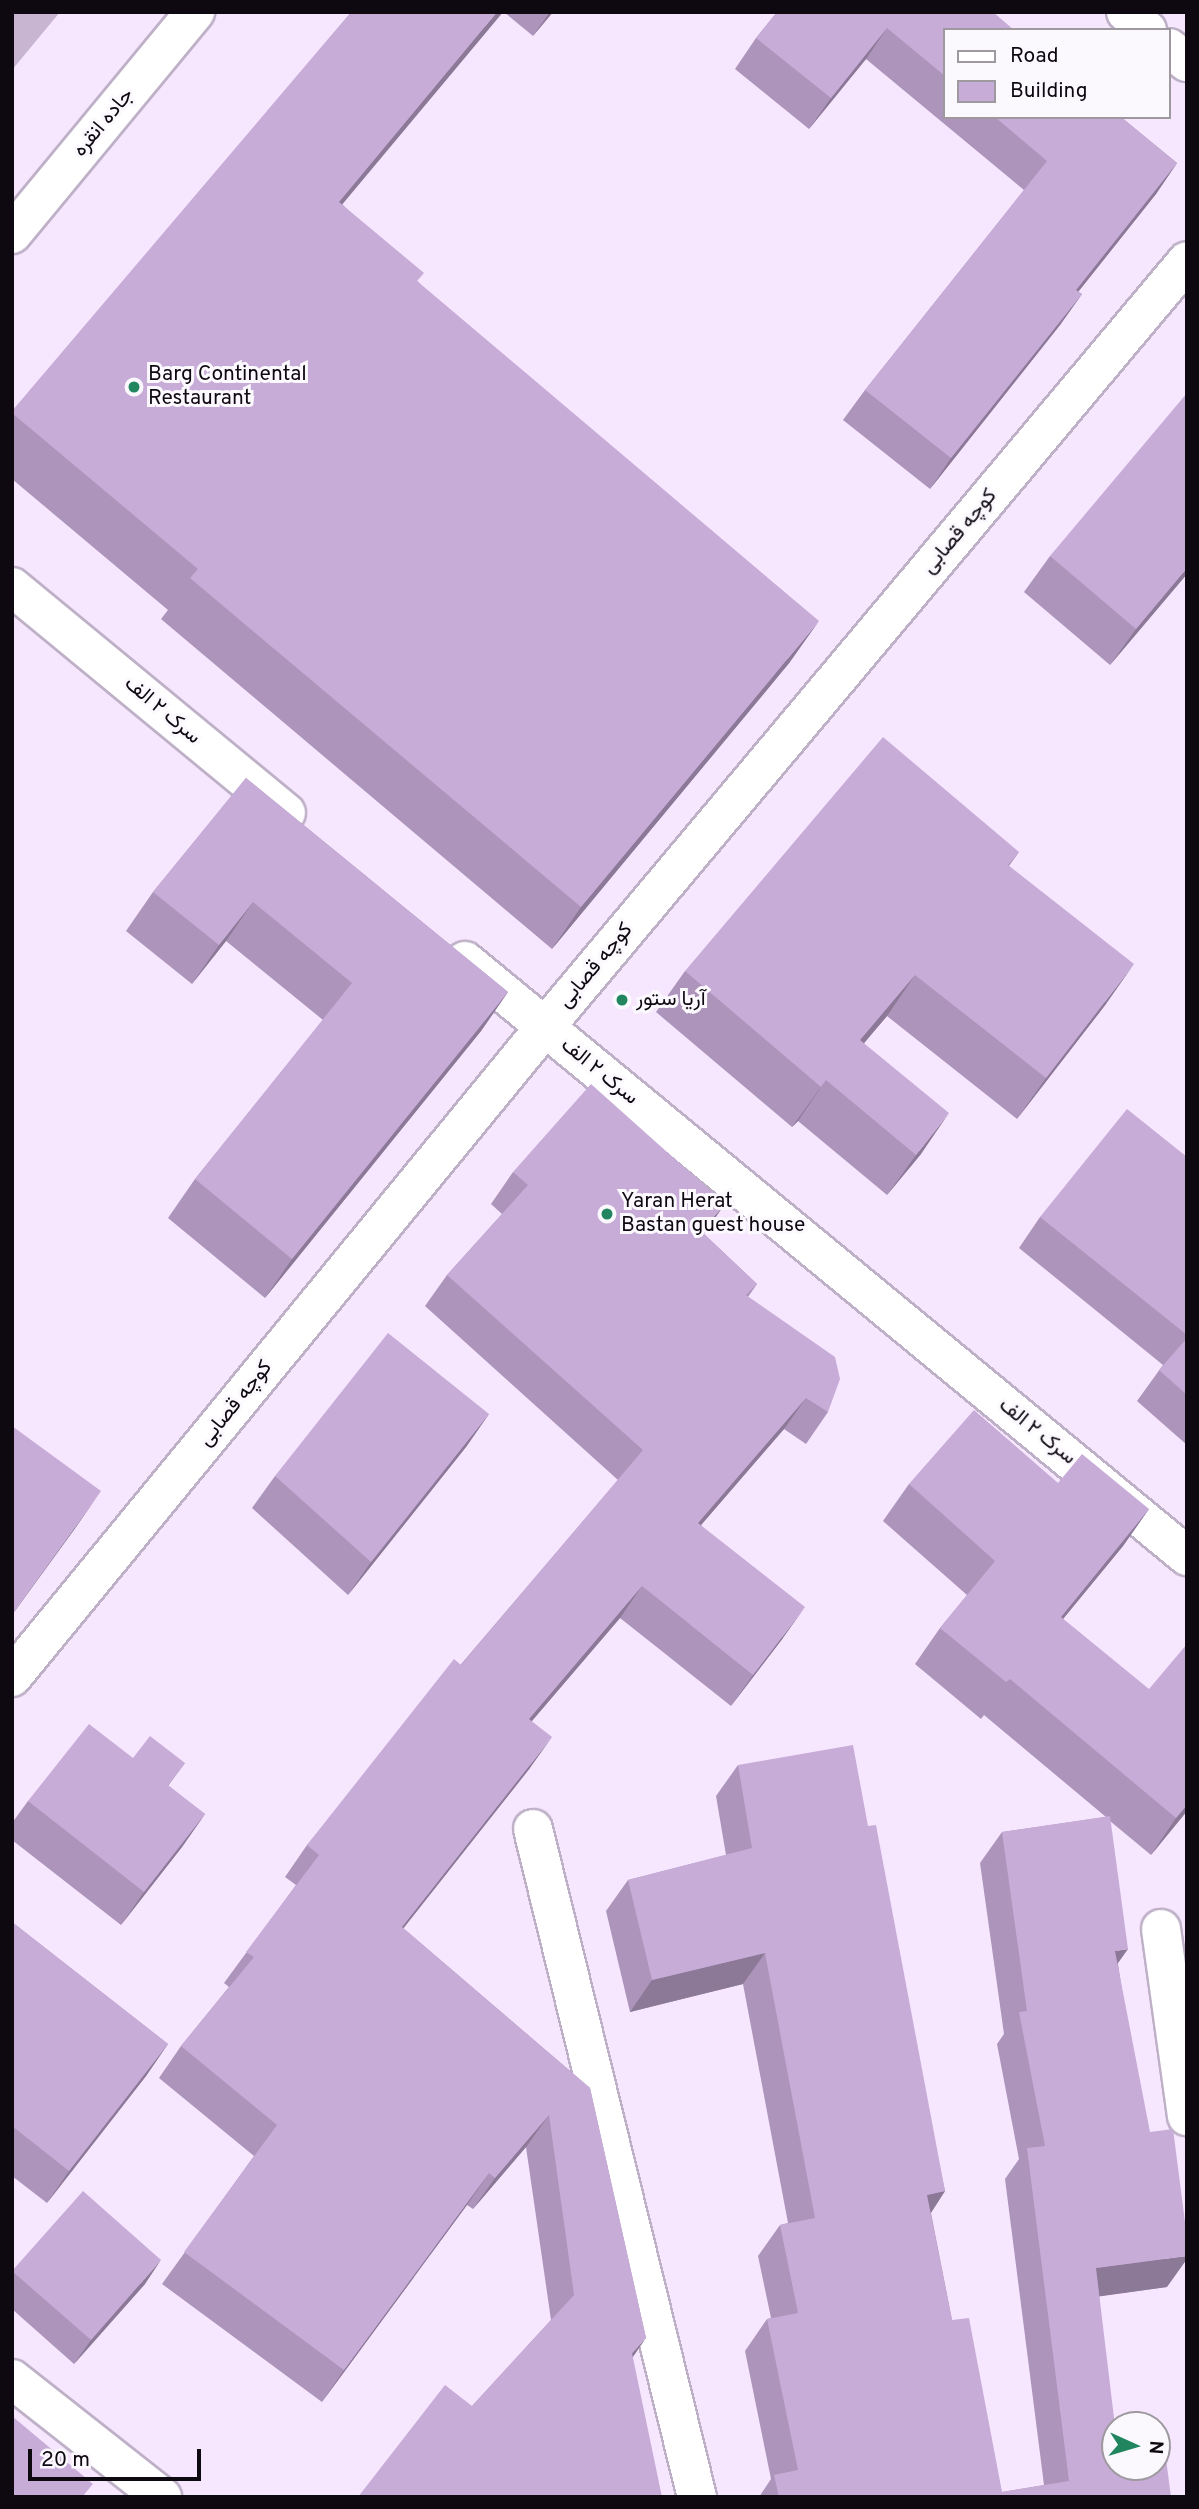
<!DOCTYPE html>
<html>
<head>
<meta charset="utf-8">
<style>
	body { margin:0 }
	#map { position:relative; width:1199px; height:2509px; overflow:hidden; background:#f6e7ff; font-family:Overpass,Vazirmatn,sans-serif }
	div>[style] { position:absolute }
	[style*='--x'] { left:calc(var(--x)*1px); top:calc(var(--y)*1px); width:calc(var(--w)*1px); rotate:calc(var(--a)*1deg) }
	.green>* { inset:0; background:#c7b5d2 }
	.roads { filter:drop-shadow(2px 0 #beb0c7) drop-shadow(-2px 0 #beb0c7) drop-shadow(0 2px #beb0c7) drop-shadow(0 -2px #beb0c7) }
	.minor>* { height:38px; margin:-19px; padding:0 19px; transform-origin:19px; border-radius:19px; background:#fff }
	.major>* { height:38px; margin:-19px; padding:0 19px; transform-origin:19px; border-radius:19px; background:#fff }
	.wall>* { inset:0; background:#ac94ba }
	.shaded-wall>* { inset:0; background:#8c7897 }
	.building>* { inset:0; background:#c8acd8 }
	.dots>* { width:19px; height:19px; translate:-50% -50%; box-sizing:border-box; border:4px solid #fcf9fe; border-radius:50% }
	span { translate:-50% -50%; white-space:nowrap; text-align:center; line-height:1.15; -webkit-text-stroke:6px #fcf9fe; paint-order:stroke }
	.street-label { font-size:21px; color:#0e0911 }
	.poi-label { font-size:21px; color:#0e0911 }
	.left { translate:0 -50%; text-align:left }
	.frame { position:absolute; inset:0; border:14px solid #0e0911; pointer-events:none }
	.legend { position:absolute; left:943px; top:28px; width:228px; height:91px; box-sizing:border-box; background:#fcf9fe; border:2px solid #9d999f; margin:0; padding:9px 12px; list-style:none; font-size:21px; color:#0e0911 }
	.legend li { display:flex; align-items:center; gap:14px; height:35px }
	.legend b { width:35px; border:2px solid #9d999f }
	.north { position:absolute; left:1101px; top:2411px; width:70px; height:70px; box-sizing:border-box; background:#fcf9fe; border:2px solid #9d999f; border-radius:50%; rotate:94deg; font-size:19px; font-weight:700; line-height:28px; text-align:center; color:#0e0911 }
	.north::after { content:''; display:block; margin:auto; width:24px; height:32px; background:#218660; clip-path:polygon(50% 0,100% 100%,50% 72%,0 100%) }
	.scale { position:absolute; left:28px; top:2449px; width:173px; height:32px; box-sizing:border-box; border:4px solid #0e0911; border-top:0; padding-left:9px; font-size:21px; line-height:24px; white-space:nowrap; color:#0e0911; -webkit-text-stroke:5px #fcf9fe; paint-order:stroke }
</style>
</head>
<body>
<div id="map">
	<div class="green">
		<i style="clip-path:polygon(12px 12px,60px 12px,12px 70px)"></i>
	</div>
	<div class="roads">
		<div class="minor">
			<i style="--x:1126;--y:12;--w:28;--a:41"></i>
			<i style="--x:1169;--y:48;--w:23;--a:38"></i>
			<i style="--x:12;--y:587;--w:355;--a:39.5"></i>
			<i style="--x:465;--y:961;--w:936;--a:39.49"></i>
			<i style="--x:12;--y:1677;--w:841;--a:-50.65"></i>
			<i style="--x:545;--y:1027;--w:999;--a:-50.03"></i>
			<i style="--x:533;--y:1829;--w:688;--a:76.21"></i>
			<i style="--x:1161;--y:1929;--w:189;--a:82.1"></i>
			<i style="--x:12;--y:2379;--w:191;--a:38.2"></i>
		</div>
		<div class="major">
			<i style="--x:12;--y:234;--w:288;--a:-50.5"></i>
		</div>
	</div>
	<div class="wall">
		<i style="clip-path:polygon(503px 12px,342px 204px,790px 662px,552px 949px,161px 619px,168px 610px,12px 479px,12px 411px)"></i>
		<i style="clip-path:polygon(504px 12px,553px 12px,533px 36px)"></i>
		<i style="clip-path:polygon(777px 12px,994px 12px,945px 30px,945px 117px,1121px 117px,1177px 163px,1156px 194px,1078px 292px,1082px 294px,1060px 325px,930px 489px,843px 420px,865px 390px,1024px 190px,866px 59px,809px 129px,735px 69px,756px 38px)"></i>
		<i style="clip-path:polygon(1050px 556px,1187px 574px,1110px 665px,1024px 592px)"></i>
		<i style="clip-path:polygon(246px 778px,508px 992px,481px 1031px,265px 1298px,168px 1218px,195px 1179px,323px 1020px,226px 941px,192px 984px,126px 931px,153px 892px)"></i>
		<i style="clip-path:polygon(1019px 852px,1009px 866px,1106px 1004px,1017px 1119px,887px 1016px,864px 1043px,921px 1154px,887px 1195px,798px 1121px,792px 1127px,656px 1012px,685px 971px)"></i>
		<i style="clip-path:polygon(1187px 1157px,1187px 1445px,1137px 1401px,1163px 1365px,1019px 1248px,1040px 1217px)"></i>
		<i style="clip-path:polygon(513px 1172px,704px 1234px,757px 1284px,748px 1297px,828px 1412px,806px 1444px,784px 1429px,701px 1525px,783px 1638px,731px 1706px,620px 1618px,532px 1721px,530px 1768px,403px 1928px,590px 2088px,646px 2338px,472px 2406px,551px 2320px,526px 2147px,473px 2209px,467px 2205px,322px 2402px,162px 2284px,254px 2156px,159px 2078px,181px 2046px,229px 1987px,224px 1983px,296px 1885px,285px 1877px,307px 1845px,618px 1480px,425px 1306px,447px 1275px,502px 1214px,491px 1204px)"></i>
		<i style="clip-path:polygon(489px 1414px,466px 1447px,348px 1595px,252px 1508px,275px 1476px)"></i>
		<i style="clip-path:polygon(1058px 1483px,1149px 1509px,1123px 1546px,1063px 1619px,1187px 1811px,1151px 1855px,1110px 1821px,1118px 1964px,1167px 2287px,1099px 2296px,1115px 2467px,1171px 2497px,759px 2497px,771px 2479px,745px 2351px,767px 2319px,771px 2318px,758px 2256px,780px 2225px,788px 2223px,743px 1984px,630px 2012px,606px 1911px,628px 1880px,726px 1855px,716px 1796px,738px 1765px,868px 1826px,945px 2191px,931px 2213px,952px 2320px,1002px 2492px,1044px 2485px,1005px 2179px,1019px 2159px,997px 2044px,1004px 2034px,980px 1863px,1002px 1832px,1106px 1817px,984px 1715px,981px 1719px,915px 1664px,940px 1628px,967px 1595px,883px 1521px,909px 1484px)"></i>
		<i style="clip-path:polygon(185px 1763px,168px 1786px,205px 1814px,182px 1847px,121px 1925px,12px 1840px,12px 1823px,28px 1801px)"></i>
		<i style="clip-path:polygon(12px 1922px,168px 2044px,146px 2076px,47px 2203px,12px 2176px)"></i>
		<i style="clip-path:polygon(12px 2270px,145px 2284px,74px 2364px,12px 2309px)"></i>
	</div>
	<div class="shaded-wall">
		<i style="clip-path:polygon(497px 12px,503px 12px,310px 243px,339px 202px)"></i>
		<i style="clip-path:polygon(550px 12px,553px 12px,533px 36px)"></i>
		<i style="clip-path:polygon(887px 28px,866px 59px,809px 129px,831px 98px)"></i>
		<i style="clip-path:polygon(1177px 163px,1156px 194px,1055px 321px,1076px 290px)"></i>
		<i style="clip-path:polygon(1082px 294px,1060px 325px,930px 489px,951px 458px)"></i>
		<i style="clip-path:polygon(1187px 568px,1187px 574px,1110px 665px,1136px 629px)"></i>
		<i style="clip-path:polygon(819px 621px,790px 662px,552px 949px,581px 907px)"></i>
		<i style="clip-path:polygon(253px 902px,226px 941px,192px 984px,219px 945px)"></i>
		<i style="clip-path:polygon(1134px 964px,1106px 1004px,1017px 1119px,1046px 1078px)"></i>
		<i style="clip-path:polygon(915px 975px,887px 1016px,832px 1081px,860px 1040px)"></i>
		<i style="clip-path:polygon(508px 992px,481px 1031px,265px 1298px,292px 1259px)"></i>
		<i style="clip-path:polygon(826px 1080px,798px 1121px,792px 1127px,821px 1087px)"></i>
		<i style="clip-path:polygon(949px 1113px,921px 1154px,887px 1195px,916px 1155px)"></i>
		<i style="clip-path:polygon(725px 1204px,703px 1235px,701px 1231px)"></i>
		<i style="clip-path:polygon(806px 1398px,784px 1429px,676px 1554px,698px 1523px)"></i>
		<i style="clip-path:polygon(489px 1414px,466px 1447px,348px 1595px,371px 1562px)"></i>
		<i style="clip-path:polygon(101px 1491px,74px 1530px,12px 1615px,12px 1614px)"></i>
		<i style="clip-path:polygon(1149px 1509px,1123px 1546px,1035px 1653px,1061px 1617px)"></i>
		<i style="clip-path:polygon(642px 1586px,620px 1618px,507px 1750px,529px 1719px)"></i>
		<i style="clip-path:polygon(805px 1607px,783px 1638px,731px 1706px,753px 1675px)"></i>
		<i style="clip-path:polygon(552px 1737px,530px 1768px,380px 1958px,402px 1927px)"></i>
		<i style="clip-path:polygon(1187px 1805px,1187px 1811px,1151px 1855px,1176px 1818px)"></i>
		<i style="clip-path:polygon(205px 1814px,182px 1847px,121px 1925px,144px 1892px)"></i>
		<i style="clip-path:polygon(1128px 1949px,1106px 1980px,1115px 1951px)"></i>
		<i style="clip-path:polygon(765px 1953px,743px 1984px,630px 2012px,652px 1980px)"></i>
		<i style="clip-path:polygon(168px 2044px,146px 2076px,47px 2203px,69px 2171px)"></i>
		<i style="clip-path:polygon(549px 2115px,526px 2147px,473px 2209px,495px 2178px)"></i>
		<i style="clip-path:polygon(489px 2173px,467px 2205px,322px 2402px,344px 2370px)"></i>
		<i style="clip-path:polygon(945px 2191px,924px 2223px,927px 2195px)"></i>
		<i style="clip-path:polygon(1187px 2256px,1187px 2259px,1167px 2287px,1074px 2300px,1096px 2268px)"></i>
		<i style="clip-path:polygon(161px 2260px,145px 2284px,74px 2364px,91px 2340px)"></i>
		<i style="clip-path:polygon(646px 2338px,624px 2370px,632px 2353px)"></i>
	</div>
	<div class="building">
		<i style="clip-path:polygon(351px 12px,497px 12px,339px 202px,424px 273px,417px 281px,819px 621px,581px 907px,190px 578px,198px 569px,12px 413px,12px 411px)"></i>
		<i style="clip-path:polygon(777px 12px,993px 12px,1014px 30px,945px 30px,945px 76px,887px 28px,831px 98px,756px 38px)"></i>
		<i style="clip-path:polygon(995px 117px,1121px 117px,1177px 163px,1076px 290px,1082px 294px,951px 458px,865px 390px,1047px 161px)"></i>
		<i style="clip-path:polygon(1187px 393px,1187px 568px,1136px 629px,1050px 556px)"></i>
		<i style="clip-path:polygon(883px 737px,1019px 852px,1008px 865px,1134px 964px,1046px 1078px,915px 975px,860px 1040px,949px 1113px,916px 1155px,826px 1080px,821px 1087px,685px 971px)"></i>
		<i style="clip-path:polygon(246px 778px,508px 992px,292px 1259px,195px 1179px,352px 983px,253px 902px,219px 945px,153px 892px)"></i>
		<i style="clip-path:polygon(591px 1084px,725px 1204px,701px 1231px,757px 1284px,746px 1295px,835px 1357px,840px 1379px,828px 1412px,806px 1398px,698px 1523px,805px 1607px,753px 1675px,642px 1586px,529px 1719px,552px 1737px,402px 1927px,590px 2088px,646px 2338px,632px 2353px,662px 2497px,358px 2497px,445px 2385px,472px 2406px,574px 2295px,549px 2115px,495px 2178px,489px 2173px,344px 2370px,184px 2252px,277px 2125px,181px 2046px,254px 1957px,246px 1952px,319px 1855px,307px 1845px,454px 1659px,461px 1665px,643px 1450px,447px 1275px,528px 1185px,513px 1172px)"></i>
		<i style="clip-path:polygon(1127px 1109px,1187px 1157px,1187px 1335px,1040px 1217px)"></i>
		<i style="clip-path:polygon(388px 1333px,489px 1414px,371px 1562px,275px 1476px)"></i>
		<i style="clip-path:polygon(1187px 1338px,1187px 1395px,1159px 1370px)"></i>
		<i style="clip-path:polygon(974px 1410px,1058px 1483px,1082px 1454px,1149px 1509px,1061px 1617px,1149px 1689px,1187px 1644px,1187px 1805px,1176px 1818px,1010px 1679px,1006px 1682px,940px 1628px,995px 1561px,909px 1484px)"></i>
		<i style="clip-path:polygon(12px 1426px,101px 1491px,12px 1614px)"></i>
		<i style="clip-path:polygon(89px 1724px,133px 1758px,150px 1736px,185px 1763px,168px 1785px,205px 1814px,144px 1892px,28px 1801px)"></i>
		<i style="clip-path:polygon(853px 1745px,868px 1826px,876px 1825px,945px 2191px,927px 2195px,952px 2320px,969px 2318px,1002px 2492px,1069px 2481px,1027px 2148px,1045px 2146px,1019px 2012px,1027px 2011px,1002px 1832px,1110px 1816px,1128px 1949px,1115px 1951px,1150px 2132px,1173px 2129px,1187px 2237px,1187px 2256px,1096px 2268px,1115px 2426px,1115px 2467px,1157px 2467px,1157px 2452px,1165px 2451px,1171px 2497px,779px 2497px,774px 2475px,798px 2470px,767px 2319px,798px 2313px,780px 2225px,815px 2218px,765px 1953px,652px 1980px,628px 1880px,752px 1848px,738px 1765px)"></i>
		<i style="clip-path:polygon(12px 1922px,168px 2044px,69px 2171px,12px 2126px)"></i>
		<i style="clip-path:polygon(83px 2191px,161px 2260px,91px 2340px,12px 2271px)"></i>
		<i style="clip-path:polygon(12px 2416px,93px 2484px,82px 2497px,12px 2497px)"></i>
	</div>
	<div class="dots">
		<i style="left:134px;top:387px;background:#218660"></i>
		<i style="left:622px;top:1000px;background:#218660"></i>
		<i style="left:607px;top:1214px;background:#218660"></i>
	</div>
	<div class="street-label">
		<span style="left:104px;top:123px;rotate:-50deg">جاده انقره</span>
		<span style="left:960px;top:532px;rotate:-50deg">کوچه قصابی</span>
		<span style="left:162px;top:711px;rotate:40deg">سرک ۲ الف</span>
		<span style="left:596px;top:966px;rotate:-50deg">کوچه قصابی</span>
		<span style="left:599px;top:1072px;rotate:39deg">سرک ۲ الف</span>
		<span style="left:236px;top:1404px;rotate:-51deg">کوچه قصابی</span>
		<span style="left:1037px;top:1432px;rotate:39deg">سرک ۲ الف</span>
	</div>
	<div class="poi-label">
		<span class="left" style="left:148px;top:387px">Barg Continental<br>Restaurant</span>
		<span class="left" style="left:636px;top:1000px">آریا ستور</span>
		<span class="left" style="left:621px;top:1214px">Yaran Herat<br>Bastan guest house</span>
	</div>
	<div class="frame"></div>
	<ul class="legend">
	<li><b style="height:9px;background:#fff"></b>Road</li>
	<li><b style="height:19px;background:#c8acd8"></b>Building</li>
	</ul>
	<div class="north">N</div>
	<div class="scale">20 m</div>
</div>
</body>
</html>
